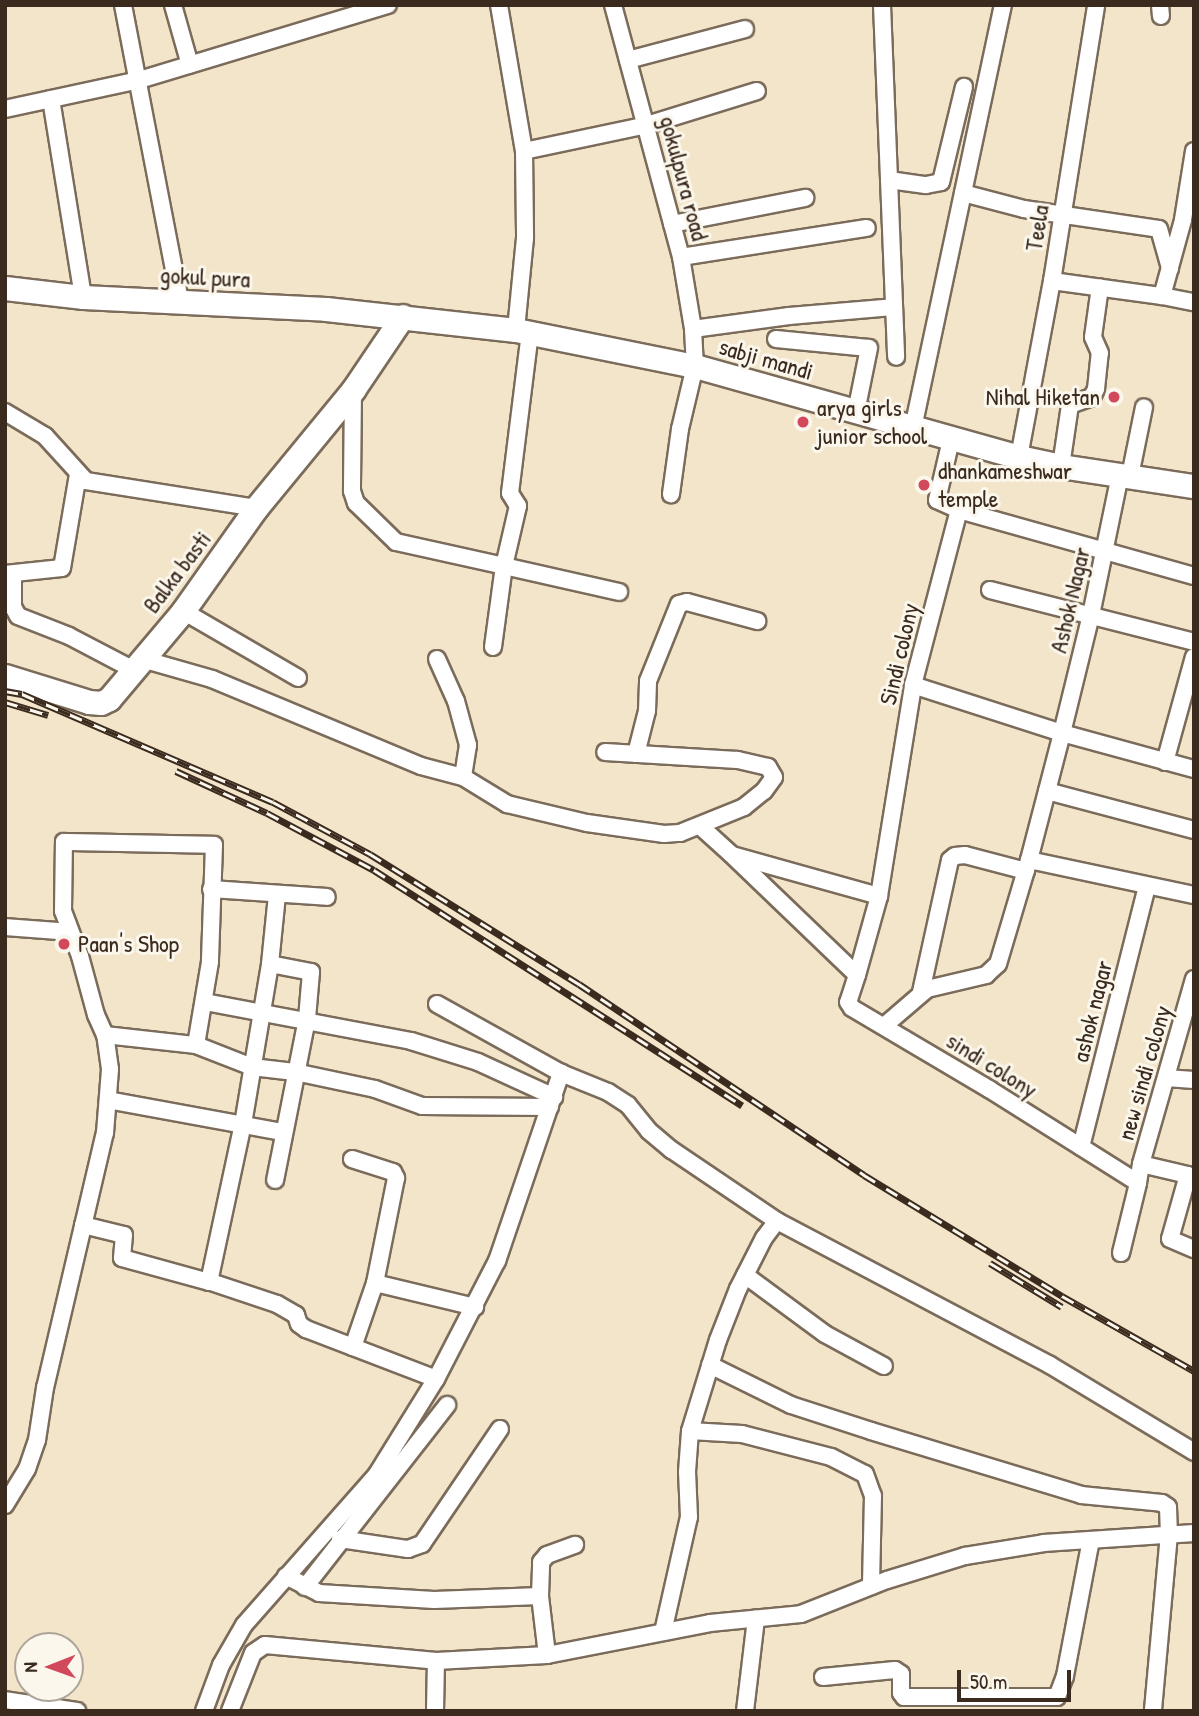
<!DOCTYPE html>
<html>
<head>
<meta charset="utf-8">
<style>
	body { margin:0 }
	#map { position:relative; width:1199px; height:1716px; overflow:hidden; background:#f2e5ca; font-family:"Patrick Hand",sans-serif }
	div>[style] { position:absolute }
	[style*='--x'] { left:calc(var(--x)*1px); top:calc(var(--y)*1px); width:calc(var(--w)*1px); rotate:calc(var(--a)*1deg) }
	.roads { filter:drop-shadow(2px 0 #7b6b5a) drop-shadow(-2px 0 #7b6b5a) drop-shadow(0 2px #7b6b5a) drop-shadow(0 -2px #7b6b5a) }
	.street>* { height:16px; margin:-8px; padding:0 8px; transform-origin:8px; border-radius:8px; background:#fff }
	.secondary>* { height:23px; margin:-11.5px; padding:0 11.5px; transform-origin:11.5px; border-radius:11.5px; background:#fff }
	.rail>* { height:7px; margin-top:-3.5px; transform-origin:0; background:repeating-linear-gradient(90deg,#fbf7ec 0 13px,#3b2a1e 0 26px); box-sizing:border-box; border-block:2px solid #3b2a1e }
	.dots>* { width:19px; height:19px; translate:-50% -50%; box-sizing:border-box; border:4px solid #fbf7ec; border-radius:50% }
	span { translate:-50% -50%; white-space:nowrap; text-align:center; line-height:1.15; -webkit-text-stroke:6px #fbf7ec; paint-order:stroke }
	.street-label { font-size:24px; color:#3b2a1e }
	.poi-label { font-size:24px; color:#3b2a1e }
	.right { translate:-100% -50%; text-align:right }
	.left { translate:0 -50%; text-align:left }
	.frame { position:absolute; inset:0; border:7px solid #3b2a1e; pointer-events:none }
	.north { position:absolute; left:14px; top:1632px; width:70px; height:70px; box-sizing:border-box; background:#fbf7ec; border:2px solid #aea59a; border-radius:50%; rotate:269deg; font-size:19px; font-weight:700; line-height:28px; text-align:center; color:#3b2a1e }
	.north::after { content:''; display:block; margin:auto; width:24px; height:32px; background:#d1495b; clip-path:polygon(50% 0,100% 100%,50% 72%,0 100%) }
	.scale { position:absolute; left:957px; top:1670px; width:114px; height:32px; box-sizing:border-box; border:4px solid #3b2a1e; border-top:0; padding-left:9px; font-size:21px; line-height:24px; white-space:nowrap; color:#3b2a1e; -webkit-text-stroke:5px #fbf7ec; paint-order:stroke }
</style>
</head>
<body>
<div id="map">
	<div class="roads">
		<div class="street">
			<i style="--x:123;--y:5;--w:301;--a:79.1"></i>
			<i style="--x:173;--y:5;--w:62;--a:74.2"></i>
			<i style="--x:499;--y:5;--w:148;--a:80.3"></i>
			<i style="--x:524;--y:151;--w:87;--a:89.3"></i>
			<i style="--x:525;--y:238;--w:92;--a:95.6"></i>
			<i style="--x:613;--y:5;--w:261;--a:74.9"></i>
			<i style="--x:681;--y:257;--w:73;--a:80.5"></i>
			<i style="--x:693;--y:329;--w:37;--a:87"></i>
			<i style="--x:695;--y:366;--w:65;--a:103.4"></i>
			<i style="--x:680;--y:429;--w:66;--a:97.9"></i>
			<i style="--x:882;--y:5;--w:352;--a:87.7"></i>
			<i style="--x:1160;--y:5;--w:11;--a:85"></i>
			<i style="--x:628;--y:60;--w:121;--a:-14.8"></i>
			<i style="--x:51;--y:99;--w:201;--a:80.8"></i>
			<i style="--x:5;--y:109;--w:137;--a:-12.2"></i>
			<i style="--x:139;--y:80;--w:260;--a:-16.8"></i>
			<i style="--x:524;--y:151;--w:126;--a:-11.9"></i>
			<i style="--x:647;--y:125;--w:115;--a:-17.2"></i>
			<i style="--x:1194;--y:151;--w:70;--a:99.1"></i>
			<i style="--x:1183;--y:220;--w:79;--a:105.4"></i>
			<i style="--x:1162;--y:296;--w:33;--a:11"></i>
			<i style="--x:889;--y:180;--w:37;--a:8"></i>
			<i style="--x:926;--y:185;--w:15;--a:-11"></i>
			<i style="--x:941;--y:182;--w:98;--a:-76.4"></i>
			<i style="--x:963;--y:193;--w:63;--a:14.7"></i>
			<i style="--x:1024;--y:209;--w:136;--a:8.4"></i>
			<i style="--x:1159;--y:229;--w:41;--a:74.2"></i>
			<i style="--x:672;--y:224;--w:136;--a:-11.1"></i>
			<i style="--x:681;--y:257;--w:188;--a:-8.9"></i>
			<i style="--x:1052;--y:281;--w:111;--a:7.8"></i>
			<i style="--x:693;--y:329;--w:97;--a:-7.7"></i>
			<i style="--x:789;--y:316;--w:104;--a:-4.9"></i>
			<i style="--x:776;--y:339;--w:93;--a:5.5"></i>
			<i style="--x:869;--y:348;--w:65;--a:101.5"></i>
			<i style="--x:353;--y:390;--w:101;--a:90.6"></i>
			<i style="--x:352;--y:491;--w:13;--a:72"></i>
			<i style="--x:356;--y:503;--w:56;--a:44.3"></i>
			<i style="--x:396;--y:542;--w:111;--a:12.5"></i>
			<i style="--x:504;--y:566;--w:62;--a:-76.9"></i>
			<i style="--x:518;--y:506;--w:15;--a:-122"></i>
			<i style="--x:510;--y:493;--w:162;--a:-82.9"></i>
			<i style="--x:5;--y:412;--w:47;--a:31"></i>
			<i style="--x:45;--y:436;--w:61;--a:47.7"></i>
			<i style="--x:86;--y:481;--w:172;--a:9"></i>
			<i style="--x:913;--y:428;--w:432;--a:-78"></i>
			<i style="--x:1019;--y:457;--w:179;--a:-79.4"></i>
			<i style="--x:1052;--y:281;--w:279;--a:-80.9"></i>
			<i style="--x:1061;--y:466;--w:62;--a:-81.6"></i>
			<i style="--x:1070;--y:405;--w:23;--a:-20"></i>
			<i style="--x:1092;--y:397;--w:9;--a:-63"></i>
			<i style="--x:1096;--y:389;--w:36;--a:-84"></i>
			<i style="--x:1100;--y:353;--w:17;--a:-114"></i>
			<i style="--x:1093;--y:337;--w:50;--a:-82"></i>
			<i style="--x:1130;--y:476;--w:70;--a:-78.5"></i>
			<i style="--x:959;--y:510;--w:244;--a:15.7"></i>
			<i style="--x:5;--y:574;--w:57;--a:-6"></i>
			<i style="--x:62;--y:568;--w:95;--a:-80.3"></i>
			<i style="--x:13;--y:574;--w:33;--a:90"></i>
			<i style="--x:13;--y:607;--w:10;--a:61"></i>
			<i style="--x:18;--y:616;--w:55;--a:21.4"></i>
			<i style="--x:69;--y:636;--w:73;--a:27.6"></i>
			<i style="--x:990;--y:590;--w:211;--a:14.3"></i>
			<i style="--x:183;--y:611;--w:133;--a:30.2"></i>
			<i style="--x:493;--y:647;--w:82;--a:-82.3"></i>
			<i style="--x:504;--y:566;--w:118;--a:12.7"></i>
			<i style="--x:142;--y:659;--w:73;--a:15.9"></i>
			<i style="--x:212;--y:679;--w:226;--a:22.6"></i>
			<i style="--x:421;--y:766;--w:43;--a:14.7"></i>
			<i style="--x:463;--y:777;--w:52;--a:31.5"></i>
			<i style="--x:507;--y:804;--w:82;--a:13.4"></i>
			<i style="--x:587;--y:823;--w:78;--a:8.1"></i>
			<i style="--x:664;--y:834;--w:16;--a:-4"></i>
			<i style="--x:680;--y:833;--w:69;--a:-22.1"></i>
			<i style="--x:744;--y:807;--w:26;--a:-39"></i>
			<i style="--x:764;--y:791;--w:17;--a:-54"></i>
			<i style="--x:774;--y:777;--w:12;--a:-121"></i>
			<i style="--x:768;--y:767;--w:32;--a:-167"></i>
			<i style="--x:737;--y:760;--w:132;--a:-176.5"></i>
			<i style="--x:437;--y:659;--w:46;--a:65.7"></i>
			<i style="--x:456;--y:701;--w:46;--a:74.7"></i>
			<i style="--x:468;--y:745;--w:32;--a:99"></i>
			<i style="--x:913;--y:685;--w:157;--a:17.9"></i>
			<i style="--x:1062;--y:733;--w:137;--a:15.3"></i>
			<i style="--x:636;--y:754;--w:44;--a:-75.7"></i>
			<i style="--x:647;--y:711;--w:30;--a:-88"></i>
			<i style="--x:648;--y:681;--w:83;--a:-68.1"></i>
			<i style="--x:679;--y:604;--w:8;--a:-14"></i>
			<i style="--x:687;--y:602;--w:73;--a:15.2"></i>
			<i style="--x:1165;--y:762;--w:109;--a:-74.6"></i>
			<i style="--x:1047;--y:791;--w:152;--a:14.9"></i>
			<i style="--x:700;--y:826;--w:43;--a:42.2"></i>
			<i style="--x:732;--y:855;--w:153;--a:15.6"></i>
			<i style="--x:879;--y:896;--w:214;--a:-80.8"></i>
			<i style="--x:913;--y:685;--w:181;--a:-75.3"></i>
			<i style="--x:959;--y:510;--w:24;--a:-156"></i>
			<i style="--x:937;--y:500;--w:62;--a:-76.9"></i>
			<i style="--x:734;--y:857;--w:170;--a:43.8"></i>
			<i style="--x:857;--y:975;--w:82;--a:-74.4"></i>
			<i style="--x:1029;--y:860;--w:169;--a:12"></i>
			<i style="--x:211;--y:889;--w:116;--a:3.9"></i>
			<i style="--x:5;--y:927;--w:65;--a:4.4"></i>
			<i style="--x:270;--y:964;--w:42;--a:11"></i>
			<i style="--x:311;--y:972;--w:47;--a:94.9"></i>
			<i style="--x:307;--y:1019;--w:164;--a:101.2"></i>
			<i style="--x:857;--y:975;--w:28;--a:108"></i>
			<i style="--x:848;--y:1002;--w:7;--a:56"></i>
			<i style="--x:852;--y:1008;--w:159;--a:30.6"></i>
			<i style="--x:989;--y:1089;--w:176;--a:32.2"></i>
			<i style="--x:1138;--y:1183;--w:19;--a:-81"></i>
			<i style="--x:1194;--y:979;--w:192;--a:106"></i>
			<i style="--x:1141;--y:1164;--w:48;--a:13.2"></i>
			<i style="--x:1188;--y:1175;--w:66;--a:105.7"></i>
			<i style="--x:1170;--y:1239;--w:26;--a:23"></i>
			<i style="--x:921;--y:992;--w:135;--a:-77.6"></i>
			<i style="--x:950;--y:860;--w:6;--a:-39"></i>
			<i style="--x:955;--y:856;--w:10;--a:-6"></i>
			<i style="--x:965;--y:855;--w:63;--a:14.7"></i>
			<i style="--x:205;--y:1002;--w:210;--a:10.7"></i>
			<i style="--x:411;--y:1041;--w:70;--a:17.4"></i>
			<i style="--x:478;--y:1062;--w:84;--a:24.7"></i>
			<i style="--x:437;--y:1004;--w:142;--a:29.1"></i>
			<i style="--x:561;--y:1073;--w:51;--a:22"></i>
			<i style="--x:608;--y:1092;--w:24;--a:33"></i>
			<i style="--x:628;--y:1105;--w:33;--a:51"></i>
			<i style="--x:649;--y:1131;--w:30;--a:40"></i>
			<i style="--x:672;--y:1150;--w:127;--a:34.1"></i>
			<i style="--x:777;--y:1221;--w:309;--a:27.8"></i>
			<i style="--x:1050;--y:1365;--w:168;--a:31.1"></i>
			<i style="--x:884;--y:1026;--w:57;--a:-40.7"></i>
			<i style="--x:927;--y:989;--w:61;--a:-13.3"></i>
			<i style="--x:986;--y:975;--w:16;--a:-43"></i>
			<i style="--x:998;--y:964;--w:109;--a:-73.4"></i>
			<i style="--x:1029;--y:860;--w:131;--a:-75.4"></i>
			<i style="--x:1062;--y:733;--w:122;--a:-76.2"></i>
			<i style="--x:1091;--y:615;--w:143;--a:-78.3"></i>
			<i style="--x:105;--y:1035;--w:92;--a:6.3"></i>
			<i style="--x:1166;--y:1078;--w:28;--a:4"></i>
			<i style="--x:108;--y:1100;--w:178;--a:10.4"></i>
			<i style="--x:1081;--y:1147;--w:269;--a:-75.8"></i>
			<i style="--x:352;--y:1159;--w:43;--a:17.6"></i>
			<i style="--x:393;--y:1172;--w:7;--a:63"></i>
			<i style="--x:396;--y:1178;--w:107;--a:101.3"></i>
			<i style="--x:375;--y:1283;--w:68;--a:109"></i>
			<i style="--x:83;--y:1225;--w:42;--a:13.7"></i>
			<i style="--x:124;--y:1235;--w:23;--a:95"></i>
			<i style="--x:122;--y:1258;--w:90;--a:15.4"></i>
			<i style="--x:209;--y:1282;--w:162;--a:-77.9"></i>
			<i style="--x:243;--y:1124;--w:162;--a:-80.4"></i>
			<i style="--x:270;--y:964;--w:69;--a:-84.2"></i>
			<i style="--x:1121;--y:1253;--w:72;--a:-76.3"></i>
			<i style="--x:745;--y:1275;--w:99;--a:36.4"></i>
			<i style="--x:825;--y:1334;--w:67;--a:28.5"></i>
			<i style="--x:208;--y:1281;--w:73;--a:18.4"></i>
			<i style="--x:277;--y:1304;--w:22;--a:30"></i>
			<i style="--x:296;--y:1315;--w:9;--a:72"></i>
			<i style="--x:299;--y:1324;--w:9;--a:36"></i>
			<i style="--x:306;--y:1329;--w:139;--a:21"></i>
			<i style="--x:375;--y:1283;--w:103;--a:13.5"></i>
			<i style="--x:710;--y:1365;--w:90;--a:26.3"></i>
			<i style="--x:791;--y:1405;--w:84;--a:18"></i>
			<i style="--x:871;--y:1431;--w:220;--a:16.9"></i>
			<i style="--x:1081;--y:1495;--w:81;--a:5.6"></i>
			<i style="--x:1162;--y:1503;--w:7;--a:34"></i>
			<i style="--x:1168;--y:1507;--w:27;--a:88"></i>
			<i style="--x:1169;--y:1534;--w:178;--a:95.2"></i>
			<i style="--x:690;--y:1431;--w:52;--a:3.3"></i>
			<i style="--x:742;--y:1434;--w:92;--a:14.5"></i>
			<i style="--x:831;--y:1457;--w:38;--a:27"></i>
			<i style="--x:865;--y:1474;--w:23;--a:70"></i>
			<i style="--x:873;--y:1496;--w:90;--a:91.3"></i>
			<i style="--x:5;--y:1505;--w:42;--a:-58.6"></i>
			<i style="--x:27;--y:1469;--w:31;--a:-71"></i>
			<i style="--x:37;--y:1440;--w:53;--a:-81.3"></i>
			<i style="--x:45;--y:1388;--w:262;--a:-76.8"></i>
			<i style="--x:105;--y:1133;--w:64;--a:-85.5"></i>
			<i style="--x:110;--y:1069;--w:34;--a:-98"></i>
			<i style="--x:105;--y:1035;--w:22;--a:-114"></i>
			<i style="--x:96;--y:1015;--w:61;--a:-105.2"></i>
			<i style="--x:80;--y:956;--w:48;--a:-110.7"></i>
			<i style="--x:63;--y:911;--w:69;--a:-89.2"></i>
			<i style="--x:64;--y:842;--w:150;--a:1.1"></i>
			<i style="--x:214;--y:845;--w:117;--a:92"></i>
			<i style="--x:210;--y:962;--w:84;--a:99.6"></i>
			<i style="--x:196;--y:1045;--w:60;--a:21.4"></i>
			<i style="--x:252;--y:1067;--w:43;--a:6.6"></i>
			<i style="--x:295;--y:1072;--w:82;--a:12"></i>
			<i style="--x:375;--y:1089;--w:50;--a:19.9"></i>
			<i style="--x:422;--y:1106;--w:128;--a:0.4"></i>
			<i style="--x:340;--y:1539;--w:69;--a:8.4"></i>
			<i style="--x:408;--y:1549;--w:15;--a:-20"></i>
			<i style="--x:422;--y:1544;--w:139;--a:-55.9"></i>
			<i style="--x:286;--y:1576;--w:37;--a:27"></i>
			<i style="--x:319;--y:1593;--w:115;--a:3.5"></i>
			<i style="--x:434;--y:1600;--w:106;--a:-2.2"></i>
			<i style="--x:305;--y:1587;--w:231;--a:-52"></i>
			<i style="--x:663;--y:1632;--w:118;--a:-77.3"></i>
			<i style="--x:689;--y:1517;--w:45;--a:-92.5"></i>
			<i style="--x:687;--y:1472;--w:41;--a:-85.8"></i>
			<i style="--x:690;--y:1431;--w:95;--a:-72.9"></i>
			<i style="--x:718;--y:1340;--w:55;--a:-68.6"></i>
			<i style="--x:738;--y:1289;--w:57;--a:-63"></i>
			<i style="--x:764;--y:1238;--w:21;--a:-53"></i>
			<i style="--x:547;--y:1655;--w:59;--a:-96.8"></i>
			<i style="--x:540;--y:1596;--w:34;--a:-88"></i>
			<i style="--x:541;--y:1562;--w:9;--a:-49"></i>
			<i style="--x:547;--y:1555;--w:30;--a:-20"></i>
			<i style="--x:823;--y:1677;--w:72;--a:-5.6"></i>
			<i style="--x:895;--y:1670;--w:7;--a:34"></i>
			<i style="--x:901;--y:1674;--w:19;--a:90"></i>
			<i style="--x:901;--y:1693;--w:5;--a:53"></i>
			<i style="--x:904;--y:1697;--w:153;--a:0"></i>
			<i style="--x:1057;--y:1697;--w:22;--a:-69"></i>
			<i style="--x:1065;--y:1676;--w:138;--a:-79.2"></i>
			<i style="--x:5;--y:1700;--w:73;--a:8.7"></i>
			<i style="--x:204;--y:1711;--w:49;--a:-69.7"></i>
			<i style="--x:221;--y:1665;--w:46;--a:-60.1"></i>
			<i style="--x:244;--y:1625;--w:201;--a:-48.6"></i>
			<i style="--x:377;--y:1474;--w:112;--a:-58.2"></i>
			<i style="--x:436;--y:1379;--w:133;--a:-62.7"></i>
			<i style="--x:497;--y:1261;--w:199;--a:-71.2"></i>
			<i style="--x:230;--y:1711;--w:62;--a:-68.4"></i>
			<i style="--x:253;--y:1653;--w:14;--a:-34"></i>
			<i style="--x:265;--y:1645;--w:172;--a:5.3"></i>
			<i style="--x:436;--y:1661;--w:111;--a:-3.1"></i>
			<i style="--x:547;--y:1655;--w:166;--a:-11.1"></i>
			<i style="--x:710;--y:1623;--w:91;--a:-5.6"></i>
			<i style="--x:801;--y:1614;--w:92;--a:-21.6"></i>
			<i style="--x:887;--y:1580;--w:82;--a:-17.1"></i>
			<i style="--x:965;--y:1556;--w:80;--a:-9.3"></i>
			<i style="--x:1044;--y:1543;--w:150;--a:-3.8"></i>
			<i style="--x:435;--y:1711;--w:50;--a:-88.9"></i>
			<i style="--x:745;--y:1711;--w:93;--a:-83.2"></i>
		</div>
		<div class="secondary">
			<i style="--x:5;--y:288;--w:79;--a:6.6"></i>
			<i style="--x:83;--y:297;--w:243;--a:2.8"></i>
			<i style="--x:326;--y:309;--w:191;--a:6.3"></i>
			<i style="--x:516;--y:330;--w:183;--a:11.4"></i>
			<i style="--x:695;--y:366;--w:337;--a:15.7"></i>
			<i style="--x:1019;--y:457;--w:43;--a:12.1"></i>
			<i style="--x:1061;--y:466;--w:134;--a:8.6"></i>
			<i style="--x:5;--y:676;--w:88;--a:17.2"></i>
			<i style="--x:89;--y:702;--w:12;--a:5"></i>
			<i style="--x:101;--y:703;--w:9;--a:-27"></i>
			<i style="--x:109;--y:699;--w:115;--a:-49.9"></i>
			<i style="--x:183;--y:611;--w:126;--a:-54.7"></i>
			<i style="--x:256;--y:508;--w:153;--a:-50.6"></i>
			<i style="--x:353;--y:390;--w:89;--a:-56"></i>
		</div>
	</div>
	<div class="rail">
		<i style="--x:5;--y:691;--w:17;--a:10"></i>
		<i style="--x:22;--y:694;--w:273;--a:23.3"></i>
		<i style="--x:273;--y:802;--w:110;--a:28.2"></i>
		<i style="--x:370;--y:854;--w:246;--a:31.9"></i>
		<i style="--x:579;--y:984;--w:343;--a:33.8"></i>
		<i style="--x:864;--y:1175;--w:232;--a:31.4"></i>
		<i style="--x:1062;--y:1296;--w:152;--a:29.6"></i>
		<i style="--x:5;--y:702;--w:45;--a:16.8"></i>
		<i style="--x:176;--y:771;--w:100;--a:24.8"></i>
		<i style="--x:267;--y:813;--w:121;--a:28"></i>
		<i style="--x:374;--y:870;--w:437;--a:32.6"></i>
		<i style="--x:990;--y:1263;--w:84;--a:31.4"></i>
	</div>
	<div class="dots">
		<i style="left:1114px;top:397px;background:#d1495b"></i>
		<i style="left:803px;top:422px;background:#d1495b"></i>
		<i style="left:924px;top:485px;background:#d1495b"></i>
		<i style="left:64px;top:944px;background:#d1495b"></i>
	</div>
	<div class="street-label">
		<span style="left:684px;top:178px;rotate:75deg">gokulpura road</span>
		<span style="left:1037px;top:228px;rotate:-81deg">Teela</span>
		<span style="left:205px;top:277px;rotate:3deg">gokul pura</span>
		<span style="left:766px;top:359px;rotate:16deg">sabji mandi</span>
		<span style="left:177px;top:572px;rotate:-53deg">Balka basti</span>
		<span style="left:1070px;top:600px;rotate:-77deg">Ashok Nagar</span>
		<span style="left:899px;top:654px;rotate:-77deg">Sindi colony</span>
		<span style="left:1092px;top:1011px;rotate:-76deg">ashok nagar</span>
		<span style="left:992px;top:1065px;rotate:32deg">sindi colony</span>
		<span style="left:1144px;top:1073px;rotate:-74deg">new sindi colony</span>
	</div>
	<div class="poi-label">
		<span class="right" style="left:1100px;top:397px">Nihal Hiketan</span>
		<span class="left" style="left:817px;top:422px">arya girls<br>junior school</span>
		<span class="left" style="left:938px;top:485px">dhankameshwar<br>temple</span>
		<span class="left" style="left:78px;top:944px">Paan's Shop</span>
	</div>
	<div class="frame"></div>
	<div class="north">N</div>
	<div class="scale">50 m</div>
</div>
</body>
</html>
